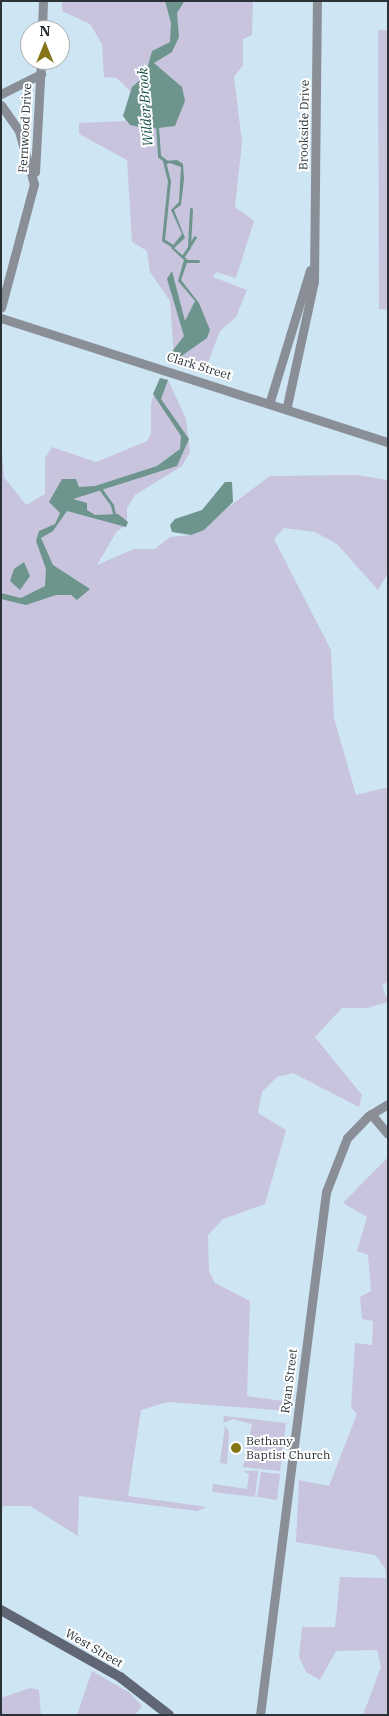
<!DOCTYPE html>
<html>
<head>
<meta charset="utf-8">
<style>
	body { margin:0 }
	#map { position:relative; width:389px; height:1716px; overflow:hidden; background:#cee5f4; font-family:"IBM Plex Serif",serif }
	div>[style] { position:absolute }
	[style*='--x'] { left:calc(var(--x)*1px); top:calc(var(--y)*1px); width:calc(var(--w)*1px); rotate:calc(var(--a)*1deg) }
	.green>* { inset:0; background:#c8c4dd }
	.water>* { inset:0; background:#6d958d }
	.stream>* { height:3px; margin:-1.5px; padding:0 1.5px; transform-origin:1.5px; border-radius:1.5px; background:#6d958d }
	.minor>* { height:9px; margin:-4.5px; padding:0 4.5px; transform-origin:4.5px; border-radius:4.5px; background:#898e97 }
	.secondary>* { height:10px; margin:-5px; padding:0 5px; transform-origin:5px; border-radius:5px; background:#606673 }
	.dots>* { width:14px; height:14px; translate:-50% -50%; box-sizing:border-box; border:2px solid #fff; border-radius:50% }
	span { translate:-50% -50%; white-space:nowrap; text-align:center; line-height:1.15; -webkit-text-stroke:4px #fff; paint-order:stroke }
	.street-label { font-size:12px; color:#2a3238 }
	.poi-label { font-size:12px; color:#2a3238 }
	.left { translate:0 -50%; text-align:left }
	.water-label { font-size:14px; color:#154e46; font-style:italic }
	.frame { position:absolute; inset:0; border:2px solid #2a3238; pointer-events:none }
	.north { position:absolute; left:20px; top:20px; width:50px; height:50px; box-sizing:border-box; background:#fff; border:1px solid #aaadaf; border-radius:50%; rotate:0deg; font-size:14px; font-weight:700; line-height:20px; text-align:center; color:#2a3238 }
	.north::after { content:''; display:block; margin:auto; width:18px; height:22px; background:#857517; clip-path:polygon(50% 0,100% 100%,50% 72%,0 100%) }
</style>
</head>
<body>
<div id="map">
	<div class="green">
		<i style="clip-path:polygon(62px 1px,253px 1px,252px 35px,243px 39px,243px 65px,234px 77px,242px 142px,235px 207px,254px 221px,236px 278px,216px 272px,213px 277px,247px 290px,236px 317px,220px 331px,205px 370px,174px 357px,170px 301px,150px 272px,147px 251px,132px 242px,127px 160px,79px 134px,79px 123px,125px 121px,131px 92px,117px 78px,104px 77px,102px 44px,90px 24px,62px 11px)"></i>
		<i style="clip-path:polygon(378px 30px,388px 30px,388px 310px,379px 309px)"></i>
		<i style="clip-path:polygon(160px 378px,168px 380px,186px 419px,190px 452px,182px 466px,135px 495px,127px 508px,127px 525px,117px 531px,97px 565px,134px 549px,155px 549px,170px 537px,191px 535px,270px 476px,356px 475px,388px 480px,388px 573px,378px 590px,337px 544px,315px 532px,284px 528px,274px 539px,331px 650px,334px 718px,356px 795px,388px 787px,388px 982px,382px 985px,388px 1002px,367px 1008px,342px 1008px,315px 1037px,362px 1095px,359px 1107px,293px 1073px,277px 1077px,262px 1092px,258px 1113px,286px 1130px,265px 1204px,223px 1219px,208px 1235px,209px 1271px,215px 1283px,250px 1301px,247px 1396px,291px 1402px,290px 1411px,168px 1402px,141px 1410px,128px 1496px,207px 1507px,197px 1511px,79px 1496px,78px 1536px,30px 1506px,3px 1506px,1px 1520px,1px 439px,4px 477px,26px 505px,45px 494px,45px 458px,52px 447px,96px 462px,147px 441px,151px 434px,151px 403px)"></i>
		<i style="clip-path:polygon(388px 1157px,388px 1715px,363px 1715px,381px 1667px,377px 1650px,336px 1651px,320px 1680px,306px 1672px,299px 1657px,302px 1627px,335px 1627px,340px 1577px,386px 1578px,385px 1568px,375px 1555px,296px 1542px,299px 1480px,329px 1486px,357px 1414px,351px 1407px,355px 1343px,372px 1345px,373px 1321px,362px 1319px,360px 1297px,371px 1291px,368px 1255px,357px 1251px,367px 1217px,343px 1203px)"></i>
		<i style="clip-path:polygon(224px 1416px,286px 1423px,280px 1471px,243px 1467px,252px 1424px,233px 1419px,223px 1423px)"></i>
		<i style="clip-path:polygon(225px 1426px,229px 1432px,227px 1464px,220px 1463px)"></i>
		<i style="clip-path:polygon(243px 1471px,258px 1471px,255px 1497px,212px 1492px,213px 1484px,247px 1489px,249px 1474px)"></i>
		<i style="clip-path:polygon(261px 1472px,280px 1474px,277px 1500px,257px 1497px)"></i>
		<i style="clip-path:polygon(92px 1671px,130px 1693px,142px 1706px,135px 1715px,77px 1715px)"></i>
		<i style="clip-path:polygon(30px 1688px,39px 1690px,41px 1715px,1px 1715px,1px 1698px)"></i>
	</div>
	<div class="water">
		<i style="clip-path:polygon(165px 1px,184px 2px,177px 13px,179px 37px,172px 52px,154px 63px,182px 87px,185px 101px,175px 126px,150px 129px,130px 125px,123px 116px,132px 87px,145px 76px,152px 51px,170px 42px,171px 23px)"></i>
		<i style="clip-path:polygon(177px 160px,183px 164px,184px 179px,181px 205px,174px 210px,185px 238px,174px 248px,188px 260px,181px 280px,199px 303px,210px 330px,207px 338px,173px 362px,167px 358px,184px 336px,167px 279px,172px 271px,185px 321px,195px 301px,178px 281px,184px 260px,171px 248px,182px 234px,171px 210px,179px 202px,181px 167px,164px 161px)"></i>
		<i style="clip-path:polygon(160px 378px,168px 380px,161px 399px,189px 439px,177px 466px,73px 499px,87px 503px,87px 510px,95px 515px,118px 514px,128px 522px,126px 527px,67px 511px,53px 531px,41px 538px,53px 565px,90px 589px,77px 600px,71px 595px,56px 595px,26px 605px,1px 599px,1px 593px,21px 598px,45px 586px,46px 569px,36px 541px,39px 531px,55px 524px,60px 513px,49px 502px,62px 479px,76px 479px,79px 487px,95px 486px,157px 466px,180px 449px,181px 436px,153px 394px)"></i>
		<i style="clip-path:polygon(225px 482px,232px 482px,233px 502px,204px 530px,191px 535px,172px 532px,170px 525px,175px 519px,202px 510px)"></i>
		<i style="clip-path:polygon(24px 562px,30px 576px,20px 590px,10px 581px,14px 569px)"></i>
	</div>
	<div class="stream">
		<i style="--x:157;--y:126;--w:30;--a:86"></i>
		<i style="--x:159;--y:156;--w:10;--a:37"></i>
		<i style="--x:164;--y:161;--w:21;--a:76"></i>
		<i style="--x:169;--y:181;--w:59;--a:95.8"></i>
		<i style="--x:163;--y:240;--w:12;--a:31"></i>
		<i style="--x:190;--y:245;--w:9;--a:-58"></i>
		<i style="--x:183;--y:256;--w:11;--a:-56"></i>
		<i style="--x:189;--y:247;--w:38;--a:-87"></i>
		<i style="--x:185;--y:261;--w:13;--a:0"></i>
		<i style="--x:99;--y:487;--w:22;--a:54"></i>
		<i style="--x:112;--y:505;--w:13;--a:77"></i>
	</div>
	<div class="minor">
		<i style="--x:42;--y:30;--w:29;--a:-88"></i>
		<i style="--x:1;--y:94;--w:45;--a:-26.6"></i>
		<i style="--x:1;--y:105;--w:32;--a:55"></i>
		<i style="--x:19;--y:131;--w:55;--a:74.2"></i>
		<i style="--x:34;--y:184;--w:128;--a:104.9"></i>
		<i style="--x:35;--y:172;--w:112;--a:-86.9"></i>
		<i style="--x:1;--y:318;--w:406;--a:17.8"></i>
		<i style="--x:270;--y:401;--w:137;--a:-73"></i>
		<i style="--x:287;--y:406;--w:128;--a:-77.8"></i>
		<i style="--x:314;--y:281;--w:280;--a:-89.4"></i>
		<i style="--x:371;--y:1114;--w:26;--a:50"></i>
		<i style="--x:260;--y:1715;--w:527;--a:-82.81"></i>
		<i style="--x:326;--y:1192;--w:58;--a:-68.7"></i>
		<i style="--x:347;--y:1138;--w:30;--a:-46"></i>
		<i style="--x:368;--y:1116;--w:23;--a:-31"></i>
	</div>
	<div class="secondary">
		<i style="--x:1;--y:1610;--w:137;--a:29.4"></i>
		<i style="--x:120;--y:1677;--w:62;--a:37.8"></i>
	</div>
	<div class="dots">
		<i style="left:236px;top:1448px;background:#857517"></i>
	</div>
	<div class="street-label">
		<span style="left:304px;top:125px;rotate:-89deg">Brookside Drive</span>
		<span style="left:25px;top:128px;rotate:-87deg">Fernwood Drive</span>
		<span style="left:199px;top:366px;rotate:17deg">Clark Street</span>
		<span style="left:289px;top:1381px;rotate:-83deg">Ryan Street</span>
		<span style="left:94px;top:1648px;rotate:30deg">West Street</span>
	</div>
	<div class="poi-label">
		<span class="left" style="left:246px;top:1448px">Bethany<br>Baptist Church</span>
	</div>
	<div class="water-label">
		<span style="left:145px;top:107px;rotate:-94deg">Wilder Brook</span>
	</div>
	<div class="frame"></div>
	<div class="north">N</div>
</div>
</body>
</html>
